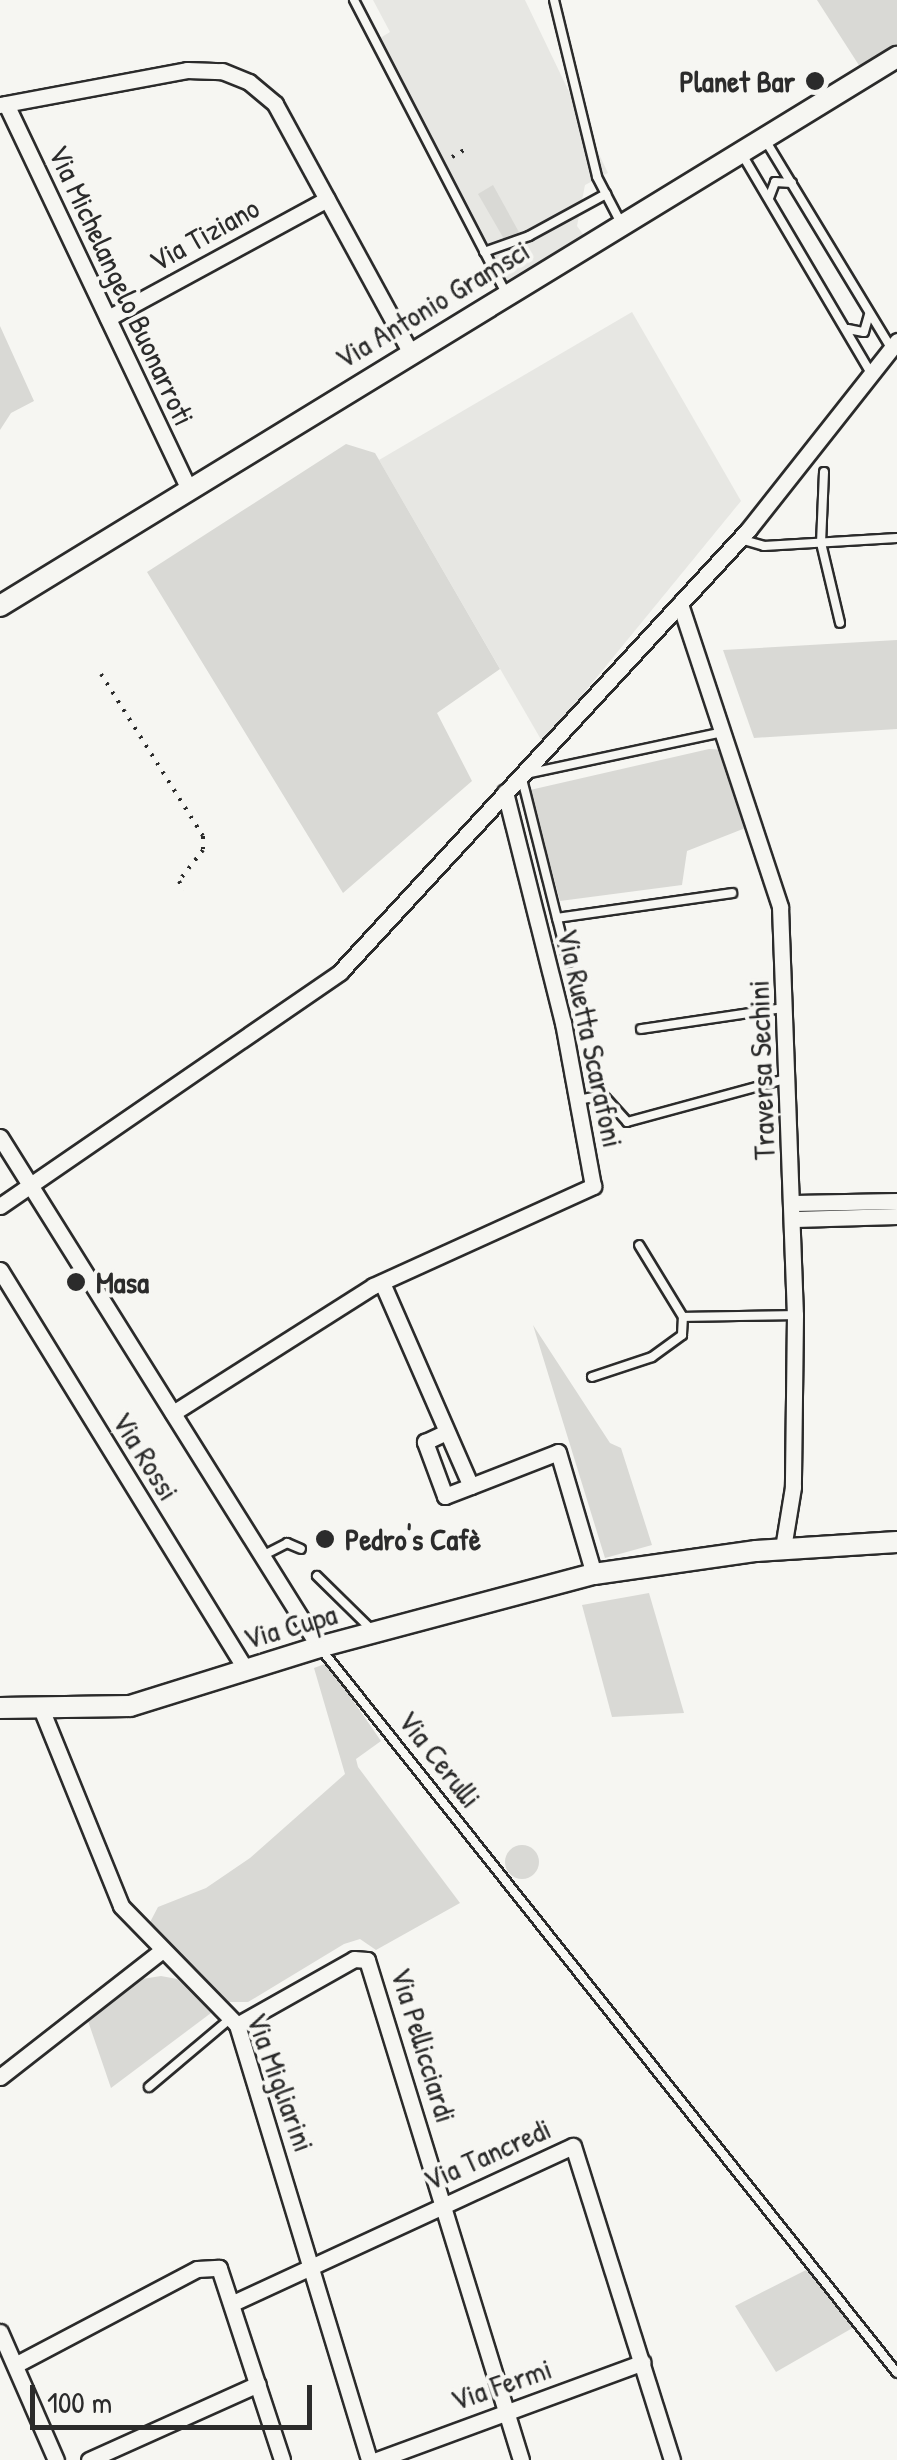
<!DOCTYPE html>
<html>
<head>
<meta charset="utf-8">
<style>
	body { margin:0 }
	#map { position:relative; width:897px; height:2460px; overflow:hidden; background:#f6f6f2; font-family:"Patrick Hand",sans-serif }
	div>[style] { position:absolute }
	[style*='--x'] { left:calc(var(--x)*1px); top:calc(var(--y)*1px); width:calc(var(--w)*1px); rotate:calc(var(--a)*1deg) }
	.built>* { inset:0; background:#e7e7e3 }
	.green>* { inset:0; background:#d9d9d5 }
	.round { border-radius:50% }
	.path>* { height:4px; margin-top:-2px; transform-origin:0; background:repeating-linear-gradient(90deg,#2b2b2b 0 2.5px,transparent 0 10.5px) }
	.roads { filter:drop-shadow(2px 0 #2b2b2b) drop-shadow(-2px 0 #2b2b2b) drop-shadow(0 2px #2b2b2b) drop-shadow(0 -2px #2b2b2b) }
	.service>* { height:8px; margin:-4px; padding:0 4px; transform-origin:4px; border-radius:4px; background:#f6f6f2 }
	.minor>* { height:15px; margin:-7.5px; padding:0 7.5px; transform-origin:7.5px; border-radius:7.5px; background:#f6f6f2 }
	.tertiary>* { height:20px; margin:-10px; padding:0 10px; transform-origin:10px; border-radius:10px; background:#f6f6f2 }
	.dots>* { width:28px; height:28px; translate:-50% -50%; box-sizing:border-box; border:5px solid #f6f6f2; border-radius:50% }
	span { translate:-50% -50%; white-space:nowrap; text-align:center; line-height:1.15; -webkit-text-stroke:8px #f6f6f2; paint-order:stroke }
	.poi-label { font-size:30px; color:#2b2b2b; font-weight:700 }
	.right { translate:-100% -50%; text-align:right }
	.left { translate:0 -50%; text-align:left }
	.street-label { font-size:30px; color:#2b2b2b }
	.scale { position:absolute; left:30px; top:2385px; width:282px; height:45px; box-sizing:border-box; border:5px solid #2b2b2b; border-top:0; padding-left:12px; font-size:30px; line-height:35px; white-space:nowrap; color:#2b2b2b; -webkit-text-stroke:8px #f6f6f2; paint-order:stroke }
</style>
</head>
<body>
<div id="map">
	<div class="built">
		<i style="clip-path:polygon(373px 0,525px 0,608px 173px,585px 185px,577px 226px,585px 237px,507px 280px,372px 43px,390px 32px)"></i>
		<i style="clip-path:polygon(632px 312px,741px 501px,543px 743px,379px 460px)"></i>
	</div>
	<div class="green">
		<i style="clip-path:polygon(817px 0,897px 0,897px 48px,862px 70px)"></i>
		<i style="clip-path:polygon(493px 185px,520px 234px,504px 239px,478px 194px)"></i>
		<i style="clip-path:polygon(0 326px,34px 401px,11px 413px,0 430px)"></i>
		<i style="clip-path:polygon(346px 444px,375px 453px,500px 669px,437px 713px,472px 781px,343px 893px,147px 572px)"></i>
		<i style="clip-path:polygon(897px 640px,897px 729px,754px 738px,723px 650px)"></i>
		<i style="clip-path:polygon(709px 749px,726px 750px,753px 825px,687px 851px,682px 885px,560px 901px,530px 790px)"></i>
		<i style="clip-path:polygon(533px 1325px,610px 1443px,621px 1448px,652px 1545px,605px 1558px)"></i>
		<i style="clip-path:polygon(649px 1593px,684px 1713px,612px 1717px,582px 1605px)"></i>
		<i style="clip-path:polygon(327px 1663px,381px 1741px,356px 1759px,358px 1767px,460px 1903px,376px 1950px,360px 1939px,344px 1944px,248px 2002px,229px 2002px,148px 1926px,158px 1907px,206px 1888px,250px 1858px,345px 1774px,314px 1668px)"></i>
		<i class="round" style="left:505px;top:1845px;width:34px;height:34px"></i>
		<i style="clip-path:polygon(161px 1976px,177px 1979px,215px 2010px,111px 2088px,88px 2021px,142px 1979px)"></i>
		<i style="clip-path:polygon(810px 2268px,856px 2326px,776px 2372px,735px 2306px)"></i>
	</div>
	<div class="path">
		<i style="--x:452;--y:157;--w:14;--a:-30"></i>
		<i style="--x:101;--y:674;--w:191;--a:57.8"></i>
		<i style="--x:203;--y:836;--w:14;--a:90"></i>
		<i style="--x:203;--y:850;--w:39;--a:128"></i>
		<i style="--x:179;--y:881;--w:10;--a:66"></i>
	</div>
	<div class="roads">
		<div class="service">
			<i style="--x:354;--y:0;--w:330;--a:62.6"></i>
			<i style="--x:554;--y:0;--w:182;--a:76.3"></i>
			<i style="--x:597;--y:177;--w:52;--a:62.4"></i>
			<i style="--x:764;--y:138;--w:245;--a:58.8"></i>
			<i style="--x:743;--y:156;--w:251;--a:59.5"></i>
			<i style="--x:769;--y:198;--w:17;--a:-69"></i>
			<i style="--x:775;--y:182;--w:17;--a:3"></i>
			<i style="--x:484;--y:252;--w:48;--a:-19.6"></i>
			<i style="--x:529;--y:236;--w:88;--a:-28.6"></i>
			<i style="--x:848;--y:329;--w:16;--a:11"></i>
			<i style="--x:864;--y:332;--w:19;--a:-74"></i>
			<i style="--x:824;--y:472;--w:71;--a:92.4"></i>
			<i style="--x:821;--y:543;--w:82;--a:76.6"></i>
			<i style="--x:740;--y:539;--w:25;--a:16"></i>
			<i style="--x:764;--y:546;--w:133;--a:-3.4"></i>
			<i style="--x:557;--y:918;--w:177;--a:-8.1"></i>
			<i style="--x:568;--y:962;--w:193;--a:-104.1"></i>
			<i style="--x:521;--y:775;--w:207;--a:-12"></i>
			<i style="--x:641;--y:1029;--w:144;--a:-8.4"></i>
			<i style="--x:578;--y:1100;--w:25;--a:-11"></i>
			<i style="--x:603;--y:1095;--w:36;--a:48"></i>
			<i style="--x:627;--y:1122;--w:164;--a:-15.2"></i>
			<i style="--x:683;--y:1317;--w:112;--a:-1"></i>
			<i style="--x:592;--y:1377;--w:63;--a:-18.4"></i>
			<i style="--x:652;--y:1357;--w:37;--a:-36"></i>
			<i style="--x:682;--y:1335;--w:18;--a:-87"></i>
			<i style="--x:683;--y:1317;--w:84;--a:-121.4"></i>
			<i style="--x:262;--y:1556;--w:28;--a:-27"></i>
			<i style="--x:287;--y:1543;--w:15;--a:23"></i>
			<i style="--x:317;--y:1576;--w:76;--a:44.5"></i>
			<i style="--x:321;--y:1649;--w:925;--a:51.49"></i>
			<i style="--x:149;--y:2087;--w:109;--a:-40.1"></i>
		</div>
		<div class="minor">
			<i style="--x:6;--y:104;--w:426;--a:64.6"></i>
			<i style="--x:0;--y:105;--w:190;--a:-10.6"></i>
			<i style="--x:187;--y:70;--w:35;--a:2"></i>
			<i style="--x:222;--y:71;--w:29;--a:22"></i>
			<i style="--x:249;--y:82;--w:34;--a:40"></i>
			<i style="--x:275;--y:104;--w:282;--a:61.4"></i>
			<i style="--x:108;--y:318;--w:249;--a:-28.5"></i>
			<i style="--x:680;--y:604;--w:319;--a:71.7"></i>
			<i style="--x:780;--y:907;--w:408;--a:87.9"></i>
			<i style="--x:795;--y:1315;--w:172;--a:90.7"></i>
			<i style="--x:793;--y:1487;--w:62;--a:99.3"></i>
			<i style="--x:0;--y:1137;--w:602;--a:57.97"></i>
			<i style="--x:794;--y:1203;--w:103;--a:-1.1"></i>
			<i style="--x:0;--y:1206;--w:413;--a:-34.5"></i>
			<i style="--x:340;--y:972;--w:602;--a:-47.29"></i>
			<i style="--x:748;--y:530;--w:241;--a:-51.7"></i>
			<i style="--x:795;--y:1219;--w:102;--a:-1.7"></i>
			<i style="--x:0;--y:1270;--w:470;--a:58.4"></i>
			<i style="--x:383;--y:1285;--w:219;--a:66.4"></i>
			<i style="--x:471;--y:1486;--w:28;--a:159"></i>
			<i style="--x:445;--y:1496;--w:58;--a:-110.3"></i>
			<i style="--x:425;--y:1442;--w:23;--a:-25"></i>
			<i style="--x:173;--y:1413;--w:237;--a:-32.4"></i>
			<i style="--x:373;--y:1286;--w:242;--a:-24.4"></i>
			<i style="--x:593;--y:1186;--w:166;--a:-100.4"></i>
			<i style="--x:563;--y:1023;--w:238;--a:-104.1"></i>
			<i style="--x:471;--y:1486;--w:93;--a:-21.3"></i>
			<i style="--x:558;--y:1452;--w:127;--a:73.6"></i>
			<i style="--x:42;--y:1711;--w:210;--a:67.9"></i>
			<i style="--x:121;--y:1906;--w:166;--a:45.7"></i>
			<i style="--x:237;--y:2025;--w:455;--a:73.1"></i>
			<i style="--x:237;--y:2025;--w:134;--a:-29.4"></i>
			<i style="--x:354;--y:1959;--w:13;--a:4"></i>
			<i style="--x:367;--y:1960;--w:523;--a:72.88"></i>
			<i style="--x:0;--y:2077;--w:204;--a:-38"></i>
			<i style="--x:233;--y:2303;--w:374;--a:-24.8"></i>
			<i style="--x:573;--y:2146;--w:329;--a:72.5"></i>
			<i style="--x:0;--y:2332;--w:140;--a:66.4"></i>
			<i style="--x:15;--y:2365;--w:206;--a:-27.8"></i>
			<i style="--x:197;--y:2269;--w:22;--a:-3"></i>
			<i style="--x:219;--y:2268;--w:202;--a:71.8"></i>
			<i style="--x:89;--y:2460;--w:185;--a:-24.2"></i>
			<i style="--x:377;--y:2460;--w:283;--a:-20.2"></i>
		</div>
		<div class="tertiary">
			<i style="--x:0;--y:606;--w:1052;--a:-31.47"></i>
			<i style="--x:0;--y:1708;--w:130;--a:-0.9"></i>
			<i style="--x:130;--y:1706;--w:198;--a:-17.3"></i>
			<i style="--x:319;--y:1647;--w:285;--a:-14.9"></i>
			<i style="--x:594;--y:1574;--w:164;--a:-8.1"></i>
			<i style="--x:756;--y:1551;--w:141;--a:-3.7"></i>
		</div>
	</div>
	<div class="dots">
		<i style="left:815px;top:81px;background:#2b2b2b"></i>
		<i style="left:76px;top:1282px;background:#2b2b2b"></i>
		<i style="left:325px;top:1539px;background:#2b2b2b"></i>
	</div>
	<div class="poi-label">
		<span class="right" style="left:795px;top:81px">Planet Bar</span>
		<span class="left" style="left:96px;top:1282px">Masa</span>
		<span class="left" style="left:345px;top:1539px">Pedro's Cafè</span>
	</div>
	<div class="street-label">
		<span style="left:204px;top:234px;rotate:-29deg">Via Tiziano</span>
		<span style="left:122px;top:285px;rotate:65deg">Via Michelangelo Buonarroti</span>
		<span style="left:432px;top:304px;rotate:-31deg">Via Antonio Gramsci</span>
		<span style="left:591px;top:1038px;rotate:78deg">Via Ruetta Scarafoni</span>
		<span style="left:761px;top:1070px;rotate:-92deg">Traversa Sechini</span>
		<span style="left:146px;top:1456px;rotate:58deg">Via Rossi</span>
		<span style="left:290px;top:1626px;rotate:-16deg">Via Cupa</span>
		<span style="left:440px;top:1759px;rotate:52deg">Via Cerulli</span>
		<span style="left:424px;top:2045px;rotate:73deg">Via Pellicciardi</span>
		<span style="left:281px;top:2082px;rotate:70deg">Via Migliarini</span>
		<span style="left:487px;top:2154px;rotate:-24deg">Via Tancredi</span>
		<span style="left:501px;top:2384px;rotate:-19deg">Via Fermi</span>
	</div>
	<div class="scale">100 m</div>
</div>
</body>
</html>
